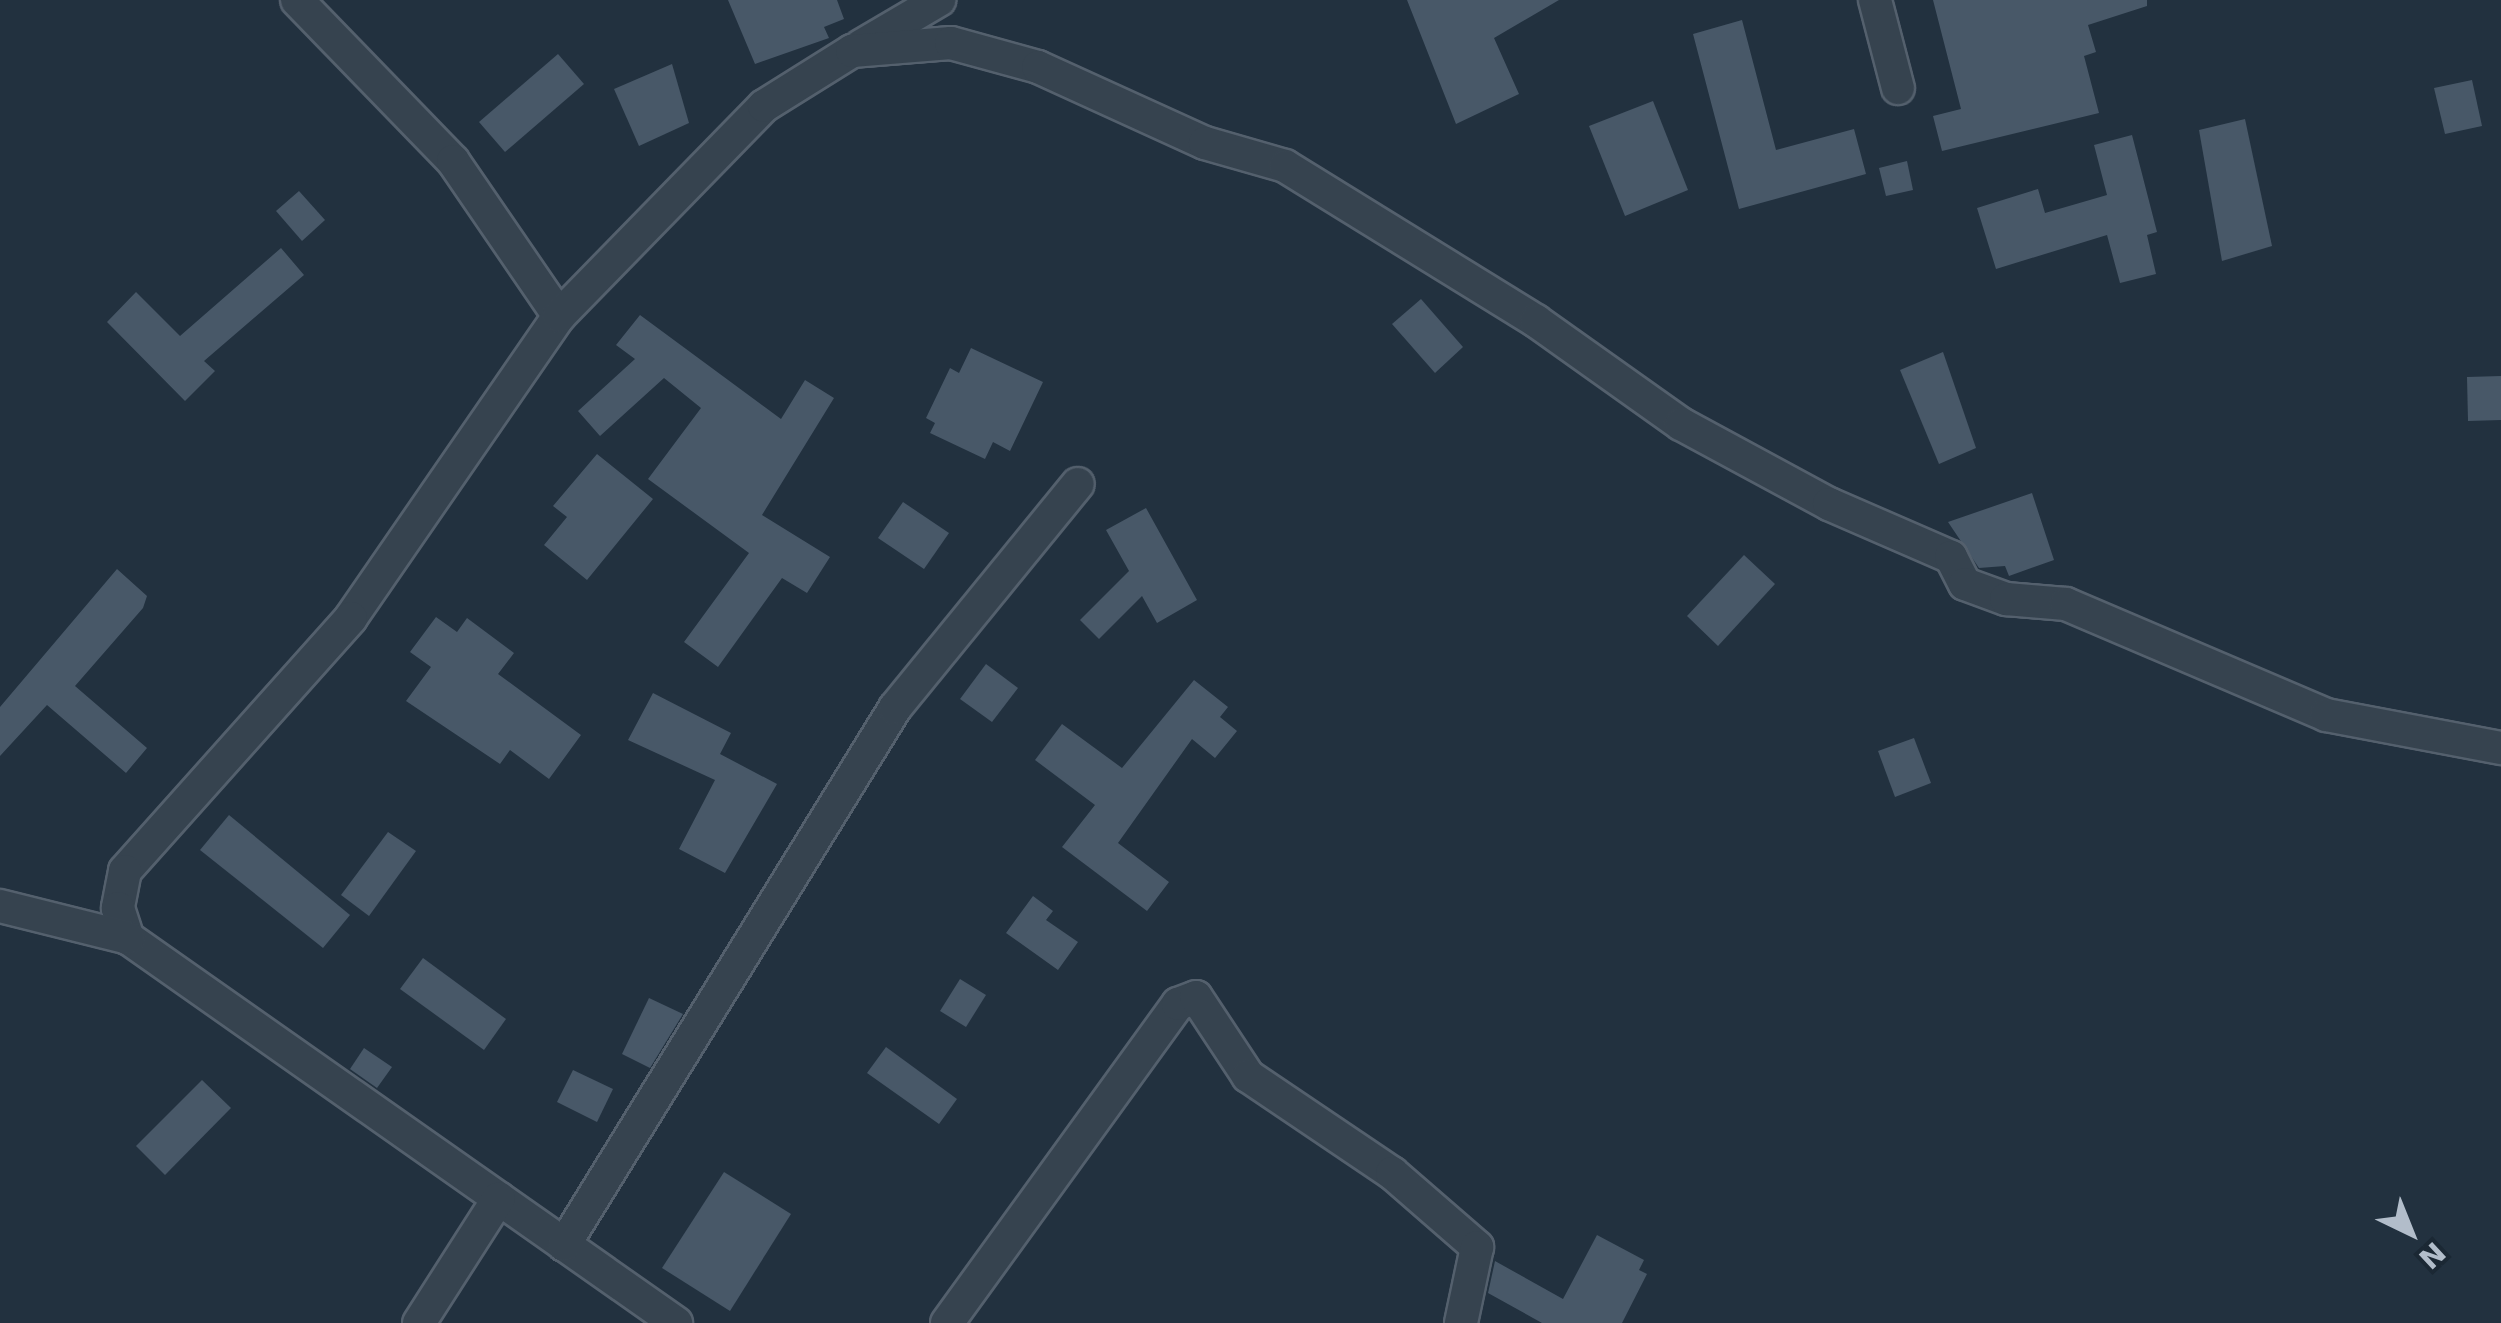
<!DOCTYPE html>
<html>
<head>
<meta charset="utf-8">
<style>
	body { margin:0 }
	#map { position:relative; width:2501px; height:1323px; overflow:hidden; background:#22313f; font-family:"DejaVu Sans",sans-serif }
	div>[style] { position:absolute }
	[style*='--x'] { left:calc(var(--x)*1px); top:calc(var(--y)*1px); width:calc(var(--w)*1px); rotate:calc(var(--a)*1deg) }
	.building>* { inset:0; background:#485868 }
	.roads { filter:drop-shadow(2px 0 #54606d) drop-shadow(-2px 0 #54606d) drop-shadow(0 2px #54606d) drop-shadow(0 -2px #54606d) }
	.minor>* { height:32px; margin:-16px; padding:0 16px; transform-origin:16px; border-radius:16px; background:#36434f }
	span { translate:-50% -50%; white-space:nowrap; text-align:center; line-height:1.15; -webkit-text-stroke:9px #1b2834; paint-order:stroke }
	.north { position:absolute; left:2361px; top:1183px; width:100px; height:100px; -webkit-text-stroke:8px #1b2834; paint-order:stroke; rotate:137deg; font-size:28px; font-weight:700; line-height:40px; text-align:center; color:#b2bdca }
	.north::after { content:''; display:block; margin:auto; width:35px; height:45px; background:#b2bdca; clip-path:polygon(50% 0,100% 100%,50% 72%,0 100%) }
</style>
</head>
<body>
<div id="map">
	<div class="building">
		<i style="clip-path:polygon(728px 0,837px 0,844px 19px,824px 27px,829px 38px,755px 64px)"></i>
		<i style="clip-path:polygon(1407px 0,1559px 0,1494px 38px,1519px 94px,1456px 124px)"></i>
		<i style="clip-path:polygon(1933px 0,2147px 0,2147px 6px,2088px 25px,2096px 52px,2084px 56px,2099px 113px,1942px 151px,1933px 116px,1961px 109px)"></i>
		<i style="clip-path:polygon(1742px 20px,1776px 150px,1854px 129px,1866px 174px,1739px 209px,1693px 34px)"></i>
		<i style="clip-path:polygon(558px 54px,584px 84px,505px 152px,479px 122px)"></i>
		<i style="clip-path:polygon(672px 64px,689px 123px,639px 146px,614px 89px)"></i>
		<i style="clip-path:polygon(2472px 80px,2482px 126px,2445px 134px,2434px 88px)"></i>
		<i style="clip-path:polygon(1653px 101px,1688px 190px,1625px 216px,1589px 126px)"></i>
		<i style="clip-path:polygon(2245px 119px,2272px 246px,2222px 261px,2199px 130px)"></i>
		<i style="clip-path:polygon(2132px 135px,2157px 232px,2147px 235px,2156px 274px,2120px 283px,2107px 235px,1996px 269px,1977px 208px,2038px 189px,2045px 213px,2107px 195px,2094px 145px)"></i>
		<i style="clip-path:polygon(1907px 161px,1913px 190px,1886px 196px,1879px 168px)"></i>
		<i style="clip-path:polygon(299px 191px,325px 220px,302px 241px,276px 211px)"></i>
		<i style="clip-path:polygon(281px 248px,304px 275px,204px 361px,215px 371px,185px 401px,107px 322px,136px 292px,180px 336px)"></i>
		<i style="clip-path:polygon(1421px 299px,1463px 347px,1435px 373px,1392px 324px)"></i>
		<i style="clip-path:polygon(640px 315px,781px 419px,805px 380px,834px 398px,762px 515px,830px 557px,807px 593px,782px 578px,718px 667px,684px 642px,749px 553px,648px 479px,701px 408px,664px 378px,600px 436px,578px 411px,635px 359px,616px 345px)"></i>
		<i style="clip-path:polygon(971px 348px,1043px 382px,1010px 451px,993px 442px,985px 459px,930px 433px,935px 423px,926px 418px,950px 368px,959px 373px)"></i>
		<i style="clip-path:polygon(1943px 352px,1976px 448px,1939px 464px,1900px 370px)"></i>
		<i style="clip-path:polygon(2501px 376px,2501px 420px,2468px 421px,2467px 377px)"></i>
		<i style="clip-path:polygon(597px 454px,653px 499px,587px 580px,544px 545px,567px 517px,553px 506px)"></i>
		<i style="clip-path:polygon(2032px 493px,2054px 560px,2009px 576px,2005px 566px,1979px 568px,1948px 522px)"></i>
		<i style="clip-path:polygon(903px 502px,949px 533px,924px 569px,878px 538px)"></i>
		<i style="clip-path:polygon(1146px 508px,1197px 600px,1157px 623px,1142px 596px,1099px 639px,1080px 620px,1129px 571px,1106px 530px)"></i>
		<i style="clip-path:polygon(1744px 555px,1775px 584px,1718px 646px,1687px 616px)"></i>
		<i style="clip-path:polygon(117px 569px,147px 596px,143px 608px,75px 686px,147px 748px,126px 773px,47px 705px,0 756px,0 707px)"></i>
		<i style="clip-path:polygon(436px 617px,457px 632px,467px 618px,514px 653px,498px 674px,581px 735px,549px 779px,510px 750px,500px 764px,406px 701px,431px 667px,410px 652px)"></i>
		<i style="clip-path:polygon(986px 664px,1018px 688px,992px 722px,960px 699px)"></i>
		<i style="clip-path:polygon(1194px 680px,1228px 707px,1220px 717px,1237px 731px,1215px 758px,1192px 739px,1118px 843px,1169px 882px,1147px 911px,1062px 847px,1095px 805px,1035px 760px,1062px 724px,1122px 768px)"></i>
		<i style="clip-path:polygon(653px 693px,731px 733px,720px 754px,777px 784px,725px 873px,679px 849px,715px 780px,628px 740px)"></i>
		<i style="clip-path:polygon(1914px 738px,1931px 783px,1895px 797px,1878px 751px)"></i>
		<i style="clip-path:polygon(229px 815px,350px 915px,323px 948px,200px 850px)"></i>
		<i style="clip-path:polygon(388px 832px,416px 851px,369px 916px,341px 895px)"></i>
		<i style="clip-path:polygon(1033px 896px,1053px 911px,1046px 920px,1078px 942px,1058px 970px,1006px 933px)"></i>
		<i style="clip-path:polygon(423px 958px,506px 1019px,484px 1050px,400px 989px)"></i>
		<i style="clip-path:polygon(960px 979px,986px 995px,966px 1027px,940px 1011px)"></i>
		<i style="clip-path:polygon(649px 998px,683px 1014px,650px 1068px,622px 1054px)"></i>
		<i style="clip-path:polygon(886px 1047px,957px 1099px,939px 1124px,867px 1073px)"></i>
		<i style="clip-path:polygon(364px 1048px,392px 1067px,377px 1088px,350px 1069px)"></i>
		<i style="clip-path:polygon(573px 1070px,613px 1089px,597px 1122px,557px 1102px)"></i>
		<i style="clip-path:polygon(202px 1080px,231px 1108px,165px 1175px,136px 1146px)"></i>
		<i style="clip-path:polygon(724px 1172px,791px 1214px,730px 1311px,662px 1268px)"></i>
		<i style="clip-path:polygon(1597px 1235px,1644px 1260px,1639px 1270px,1647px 1274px,1622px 1323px,1542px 1323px,1488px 1293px,1495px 1261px,1563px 1299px)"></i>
	</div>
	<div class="roads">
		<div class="minor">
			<i style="--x:297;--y:0;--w:224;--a:45.9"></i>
			<i style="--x:453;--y:161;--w:188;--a:55.6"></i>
			<i style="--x:559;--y:316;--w:367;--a:124.6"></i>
			<i style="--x:351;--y:618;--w:339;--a:131.8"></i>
			<i style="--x:125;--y:871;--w:38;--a:101"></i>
			<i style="--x:118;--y:908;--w:32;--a:72"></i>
			<i style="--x:128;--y:938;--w:670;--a:35.09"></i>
			<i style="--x:1875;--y:0;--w:91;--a:75.4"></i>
			<i style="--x:861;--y:46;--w:91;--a:-30.5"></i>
			<i style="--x:559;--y:316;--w:293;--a:-45.7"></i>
			<i style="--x:764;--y:106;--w:104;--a:-32"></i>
			<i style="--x:852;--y:51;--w:99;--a:-4.6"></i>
			<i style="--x:951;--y:43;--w:90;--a:15.4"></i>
			<i style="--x:1038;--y:67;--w:183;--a:24.5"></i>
			<i style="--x:1205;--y:143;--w:83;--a:16"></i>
			<i style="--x:1285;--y:166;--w:295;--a:31.7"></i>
			<i style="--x:1536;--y:321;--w:178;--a:35.4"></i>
			<i style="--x:1681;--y:424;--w:168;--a:28.4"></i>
			<i style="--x:1829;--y:504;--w:133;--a:23.5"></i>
			<i style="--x:1951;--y:557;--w:30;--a:63"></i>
			<i style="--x:1965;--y:584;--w:44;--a:20.1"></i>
			<i style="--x:2006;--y:599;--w:60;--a:4.8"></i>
			<i style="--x:2066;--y:604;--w:283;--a:23.1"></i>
			<i style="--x:2326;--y:715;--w:178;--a:10.7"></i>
			<i style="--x:0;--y:906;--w:132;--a:14"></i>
			<i style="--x:564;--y:1245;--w:631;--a:-58.35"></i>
			<i style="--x:895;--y:708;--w:289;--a:-50.8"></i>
			<i style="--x:419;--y:1323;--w:148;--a:-57.4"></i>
			<i style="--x:947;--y:1323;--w:394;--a:-54.1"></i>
			<i style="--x:1178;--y:1004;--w:19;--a:-21"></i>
			<i style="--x:1196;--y:997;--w:95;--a:56.6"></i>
			<i style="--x:1248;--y:1076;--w:174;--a:34"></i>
			<i style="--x:1392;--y:1173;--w:113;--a:41"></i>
			<i style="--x:1477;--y:1247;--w:78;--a:101.9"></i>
		</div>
	</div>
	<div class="north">N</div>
</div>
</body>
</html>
